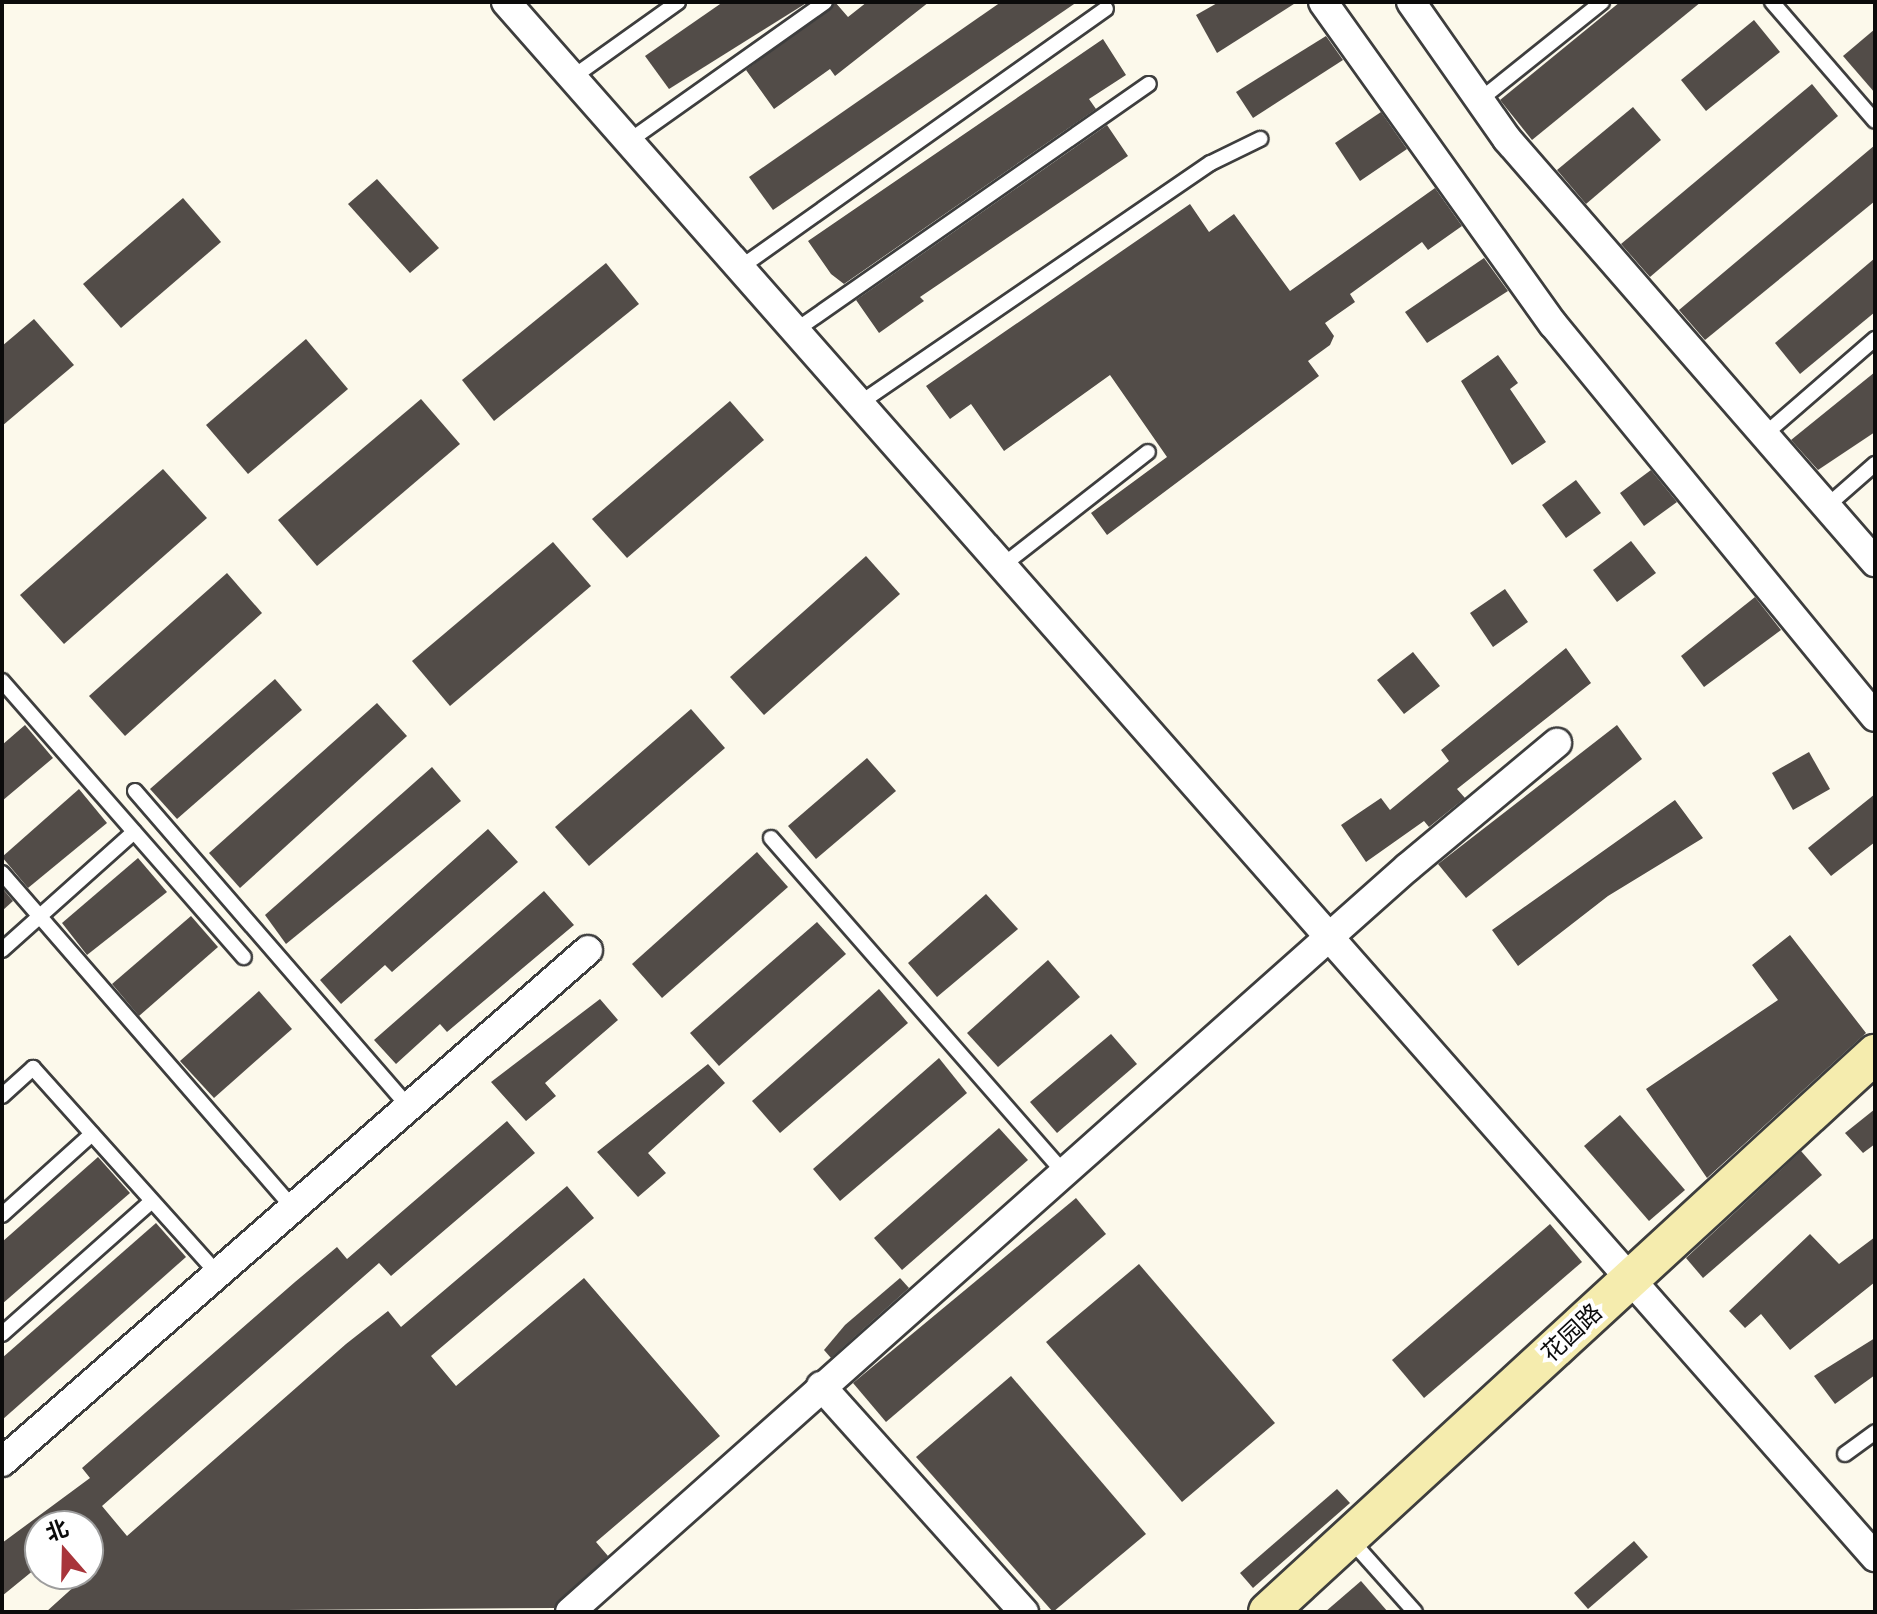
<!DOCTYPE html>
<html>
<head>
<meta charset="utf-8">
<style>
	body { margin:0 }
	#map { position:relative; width:1877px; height:1614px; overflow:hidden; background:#fcf9eb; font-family:"Playfair Display","Noto Sans SC",serif }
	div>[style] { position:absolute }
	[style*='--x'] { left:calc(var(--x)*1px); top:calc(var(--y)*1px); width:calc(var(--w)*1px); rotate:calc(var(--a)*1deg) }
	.building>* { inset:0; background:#524c48 }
	.roads { filter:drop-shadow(2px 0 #3e3e3e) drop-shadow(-2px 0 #3e3e3e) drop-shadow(0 2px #3e3e3e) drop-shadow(0 -2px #3e3e3e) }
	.lane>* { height:14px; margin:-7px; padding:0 7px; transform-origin:7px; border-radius:7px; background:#fff }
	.street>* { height:28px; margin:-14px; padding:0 14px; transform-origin:14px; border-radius:14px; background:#fff }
	.secondary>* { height:38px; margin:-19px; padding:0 19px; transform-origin:19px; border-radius:19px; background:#f5ecae }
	span { translate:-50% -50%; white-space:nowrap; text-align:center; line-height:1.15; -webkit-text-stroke:8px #fff; paint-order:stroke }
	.street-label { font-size:24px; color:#0b0b0b }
	.frame { position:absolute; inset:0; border:4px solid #0b0b0b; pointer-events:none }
	.north { position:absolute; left:24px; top:1510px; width:80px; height:80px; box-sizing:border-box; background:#fff; border:2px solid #9d9d9d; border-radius:50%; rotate:340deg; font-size:22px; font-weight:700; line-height:32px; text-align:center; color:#0b0b0b }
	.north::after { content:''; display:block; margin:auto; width:28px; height:36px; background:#a8353b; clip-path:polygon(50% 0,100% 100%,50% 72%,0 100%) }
</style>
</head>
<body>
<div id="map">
	<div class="building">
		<i style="clip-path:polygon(723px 2px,808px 2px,669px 89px,645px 56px)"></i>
		<i style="clip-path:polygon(835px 2px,848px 17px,867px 2px,929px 2px,835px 76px,830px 69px,774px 109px,746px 70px)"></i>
		<i style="clip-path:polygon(1001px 2px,1077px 2px,773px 210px,749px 177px)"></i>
		<i style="clip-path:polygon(1219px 2px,1297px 2px,1217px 53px,1196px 15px)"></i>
		<i style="clip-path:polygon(1620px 2px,1701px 2px,1532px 140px,1500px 100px)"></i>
		<i style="clip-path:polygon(1754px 20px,1780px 52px,1706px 111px,1681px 80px)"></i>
		<i style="clip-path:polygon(1875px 29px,1875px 93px,1843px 56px)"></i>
		<i style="clip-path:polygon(1326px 36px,1343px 60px,1253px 118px,1236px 92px)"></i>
		<i style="clip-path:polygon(1103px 39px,1126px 75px,1089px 99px,1096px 109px,844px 284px,831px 274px,808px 241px)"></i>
		<i style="clip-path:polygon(1812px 84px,1838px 116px,1650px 277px,1621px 244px)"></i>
		<i style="clip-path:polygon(1633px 107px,1661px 140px,1586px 204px,1557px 170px)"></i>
		<i style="clip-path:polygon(1381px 112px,1407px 149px,1360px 181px,1335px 143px)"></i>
		<i style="clip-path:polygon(1107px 125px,1128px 156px,920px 297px,924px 301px,879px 333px,856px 300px)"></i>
		<i style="clip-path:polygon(1875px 145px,1875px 201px,1705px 340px,1679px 310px)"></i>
		<i style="clip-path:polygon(377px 179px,439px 248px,410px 273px,348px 204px)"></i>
		<i style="clip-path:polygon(1435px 188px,1462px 226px,1428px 250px,1422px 242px,1350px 294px,1355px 302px,1325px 323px,1334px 336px,1330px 345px,1308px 361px,1319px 376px,1107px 535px,1091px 513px,1167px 457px,1110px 375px,1004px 451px,971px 404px,950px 419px,926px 386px,1190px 204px,1209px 232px,1234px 214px,1290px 291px)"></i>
		<i style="clip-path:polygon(183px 198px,221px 242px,121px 328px,83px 284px)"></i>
		<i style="clip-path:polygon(1484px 258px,1508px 291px,1427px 343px,1405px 312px)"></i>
		<i style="clip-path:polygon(1875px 258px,1875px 312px,1800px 374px,1775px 343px)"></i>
		<i style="clip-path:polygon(606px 263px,639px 304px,494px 421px,462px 380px)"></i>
		<i style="clip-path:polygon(34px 319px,74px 365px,2px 426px,2px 346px)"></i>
		<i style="clip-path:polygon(306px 339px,348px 389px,248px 474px,206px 425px)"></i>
		<i style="clip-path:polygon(1498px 355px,1518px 383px,1510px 389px,1546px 442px,1512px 465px,1461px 381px)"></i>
		<i style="clip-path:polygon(1875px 372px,1875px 432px,1818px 470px,1791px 440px)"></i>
		<i style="clip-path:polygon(421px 399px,460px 444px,317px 566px,278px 520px)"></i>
		<i style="clip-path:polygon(730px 401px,764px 440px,627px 558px,592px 519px)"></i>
		<i style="clip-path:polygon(163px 469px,207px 518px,64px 644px,20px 595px)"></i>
		<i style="clip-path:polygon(1651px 470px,1677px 502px,1644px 526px,1620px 493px)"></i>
		<i style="clip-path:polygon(1576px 480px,1601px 513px,1566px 538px,1542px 505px)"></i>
		<i style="clip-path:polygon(1631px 541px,1656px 573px,1617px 602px,1593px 570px)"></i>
		<i style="clip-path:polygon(553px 542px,591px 586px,450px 706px,412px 661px)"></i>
		<i style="clip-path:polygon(866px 556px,900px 594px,764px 715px,730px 677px)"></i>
		<i style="clip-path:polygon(227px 573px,262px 613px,125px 736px,89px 696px)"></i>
		<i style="clip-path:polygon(1505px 589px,1528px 622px,1493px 647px,1470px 613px)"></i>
		<i style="clip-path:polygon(1755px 597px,1781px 630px,1704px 687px,1681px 656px)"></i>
		<i style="clip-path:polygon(1566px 648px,1591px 683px,1457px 789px,1465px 798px,1429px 827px,1424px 821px,1366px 862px,1341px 825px,1381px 798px,1390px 810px,1449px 761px,1441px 750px)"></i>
		<i style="clip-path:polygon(1413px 652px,1440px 686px,1404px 714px,1377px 680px)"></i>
		<i style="clip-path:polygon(275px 679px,302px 710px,177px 819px,150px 789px)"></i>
		<i style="clip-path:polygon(377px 703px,407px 736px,240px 888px,209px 853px)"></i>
		<i style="clip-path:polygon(691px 709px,725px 748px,589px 866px,555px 827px)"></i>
		<i style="clip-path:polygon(25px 725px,53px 758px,2px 801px,2px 745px)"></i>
		<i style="clip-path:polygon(1617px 725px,1642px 759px,1466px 898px,1438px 864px)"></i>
		<i style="clip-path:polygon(1809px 752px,1830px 789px,1793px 810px,1772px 773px)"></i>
		<i style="clip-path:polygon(867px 758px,896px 791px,816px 859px,788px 826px)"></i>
		<i style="clip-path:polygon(432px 767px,461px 801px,286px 944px,265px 915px)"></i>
		<i style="clip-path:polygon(79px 789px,107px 823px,28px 888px,2px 857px)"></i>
		<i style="clip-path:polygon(1875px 794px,1875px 842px,1831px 876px,1808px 848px)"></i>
		<i style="clip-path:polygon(1675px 800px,1703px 838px,1608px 896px,1518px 966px,1492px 930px)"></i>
		<i style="clip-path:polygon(488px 829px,518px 862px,392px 972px,385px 965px,341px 1004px,320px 980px)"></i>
		<i style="clip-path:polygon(757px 852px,788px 887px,662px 998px,632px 964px)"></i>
		<i style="clip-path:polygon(138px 858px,167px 892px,87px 955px,62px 923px)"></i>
		<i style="clip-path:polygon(2px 888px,13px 901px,2px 911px)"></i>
		<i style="clip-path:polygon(544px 891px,574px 925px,447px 1032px,440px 1024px,396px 1064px,374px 1040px)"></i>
		<i style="clip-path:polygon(986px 894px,1018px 929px,937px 997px,908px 963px)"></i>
		<i style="clip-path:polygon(191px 916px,218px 947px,139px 1016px,112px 984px)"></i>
		<i style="clip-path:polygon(817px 922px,846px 954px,719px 1066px,690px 1033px)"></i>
		<i style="clip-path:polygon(1790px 935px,1866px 1033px,1707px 1178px,1646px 1089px,1778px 1000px,1752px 965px)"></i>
		<i style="clip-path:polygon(1048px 960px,1080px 997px,998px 1067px,967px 1033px)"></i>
		<i style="clip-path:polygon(879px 989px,908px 1023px,780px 1133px,752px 1101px)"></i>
		<i style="clip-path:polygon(259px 991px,292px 1029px,214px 1098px,180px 1061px)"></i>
		<i style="clip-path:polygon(600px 999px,618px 1020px,545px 1083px,556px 1096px,526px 1121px,491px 1082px)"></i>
		<i style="clip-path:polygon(1111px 1034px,1137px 1064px,1057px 1133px,1030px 1102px)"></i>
		<i style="clip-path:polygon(939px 1058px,967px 1093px,840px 1201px,813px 1169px)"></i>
		<i style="clip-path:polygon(708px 1064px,725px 1083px,648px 1153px,666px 1173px,638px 1197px,597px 1152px)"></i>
		<i style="clip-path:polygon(1875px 1109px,1875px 1144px,1863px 1153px,1845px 1133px)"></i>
		<i style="clip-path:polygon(1620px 1115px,1685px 1190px,1649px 1221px,1584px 1146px)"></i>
		<i style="clip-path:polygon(507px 1121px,535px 1153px,391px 1276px,379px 1263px,102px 1506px,127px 1536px,346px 1344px,388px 1311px,401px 1327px,567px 1186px,594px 1218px,431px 1356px,456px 1386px,584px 1278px,720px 1436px,596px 1542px,608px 1556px,554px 1608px,46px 1612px,88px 1574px,88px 1526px,40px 1526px,40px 1565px,2px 1596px,2px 1543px,90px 1478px,82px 1468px,295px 1282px,337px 1247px,347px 1259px)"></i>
		<i style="clip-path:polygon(999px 1128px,1028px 1160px,902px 1270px,874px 1238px)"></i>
		<i style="clip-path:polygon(1801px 1151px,1822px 1175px,1703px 1278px,1686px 1258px)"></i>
		<i style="clip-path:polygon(98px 1157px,130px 1193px,2px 1304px,2px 1242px)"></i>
		<i style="clip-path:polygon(1076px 1198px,1106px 1234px,886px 1422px,853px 1383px)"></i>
		<i style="clip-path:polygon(156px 1223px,186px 1257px,2px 1420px,2px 1358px)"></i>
		<i style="clip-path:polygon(1550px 1224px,1582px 1262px,1424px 1398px,1392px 1360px)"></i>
		<i style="clip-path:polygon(1810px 1234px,1839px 1264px,1875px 1237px,1875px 1282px,1790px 1350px,1761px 1314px,1745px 1328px,1729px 1311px)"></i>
		<i style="clip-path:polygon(1139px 1264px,1275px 1423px,1182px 1502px,1046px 1342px)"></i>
		<i style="clip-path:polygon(900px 1278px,909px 1288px,831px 1358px,824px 1350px,845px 1325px)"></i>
		<i style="clip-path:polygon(1875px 1338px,1875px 1375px,1835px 1404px,1814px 1376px)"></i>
		<i style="clip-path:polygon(1011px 1376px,1146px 1534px,1053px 1612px,916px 1457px)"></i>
		<i style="clip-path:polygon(1337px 1489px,1350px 1503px,1253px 1588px,1240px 1573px)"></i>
		<i style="clip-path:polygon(1634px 1541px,1648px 1557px,1588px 1609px,1574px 1593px)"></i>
		<i style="clip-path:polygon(1361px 1581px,1388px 1612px,1325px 1612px)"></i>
	</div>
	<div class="roads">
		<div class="lane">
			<i style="--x:1772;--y:2;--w:157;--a:49.1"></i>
			<i style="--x:573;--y:77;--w:129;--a:-35.5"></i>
			<i style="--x:1481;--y:99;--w:155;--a:-38.7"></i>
			<i style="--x:629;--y:141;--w:240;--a:-35.3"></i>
			<i style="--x:741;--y:267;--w:447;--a:-35.3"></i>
			<i style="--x:796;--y:330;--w:430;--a:-34.9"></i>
			<i style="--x:860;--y:403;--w:425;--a:-34.4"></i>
			<i style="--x:1211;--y:163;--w:55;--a:-26.1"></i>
			<i style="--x:1764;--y:435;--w:147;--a:-40.9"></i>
			<i style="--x:1827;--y:506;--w:64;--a:-41.2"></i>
			<i style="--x:1002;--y:566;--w:185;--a:-38"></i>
			<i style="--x:2;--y:681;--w:367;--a:48.8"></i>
			<i style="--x:135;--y:791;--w:417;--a:49.1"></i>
			<i style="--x:771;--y:838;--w:444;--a:48.8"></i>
			<i style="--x:2;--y:873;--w:442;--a:49"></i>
			<i style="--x:2;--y:950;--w:177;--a:-41.8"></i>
			<i style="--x:2;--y:1096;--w:42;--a:-42.1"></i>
			<i style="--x:33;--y:1068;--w:275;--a:48.1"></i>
			<i style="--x:2;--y:1215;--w:121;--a:-42"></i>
			<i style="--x:2;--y:1334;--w:200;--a:-41.6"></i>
			<i style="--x:1845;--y:1454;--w:37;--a:-36"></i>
			<i style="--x:1349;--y:1538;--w:99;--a:48.3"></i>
		</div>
		<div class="street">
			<i style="--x:506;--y:2;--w:2072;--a:48.64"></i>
			<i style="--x:1323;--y:2;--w:396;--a:54.5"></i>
			<i style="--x:1553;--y:324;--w:508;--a:50.67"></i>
			<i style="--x:1411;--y:2;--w:167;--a:55"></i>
			<i style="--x:1507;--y:139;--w:561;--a:48.98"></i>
			<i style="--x:821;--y:1386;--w:304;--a:48.1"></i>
			<i style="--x:2;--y:1462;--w:778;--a:-41.14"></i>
			<i style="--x:570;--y:1612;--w:1121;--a:-41.64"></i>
			<i style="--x:1408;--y:867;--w:194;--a:-39.8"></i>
		</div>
		<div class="secondary">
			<i style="--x:1268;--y:1612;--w:825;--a:-42.59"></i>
		</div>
	</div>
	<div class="street-label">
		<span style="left:1571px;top:1332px;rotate:-43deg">花园路</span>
	</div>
	<div class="frame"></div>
	<div class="north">北</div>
</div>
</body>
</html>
